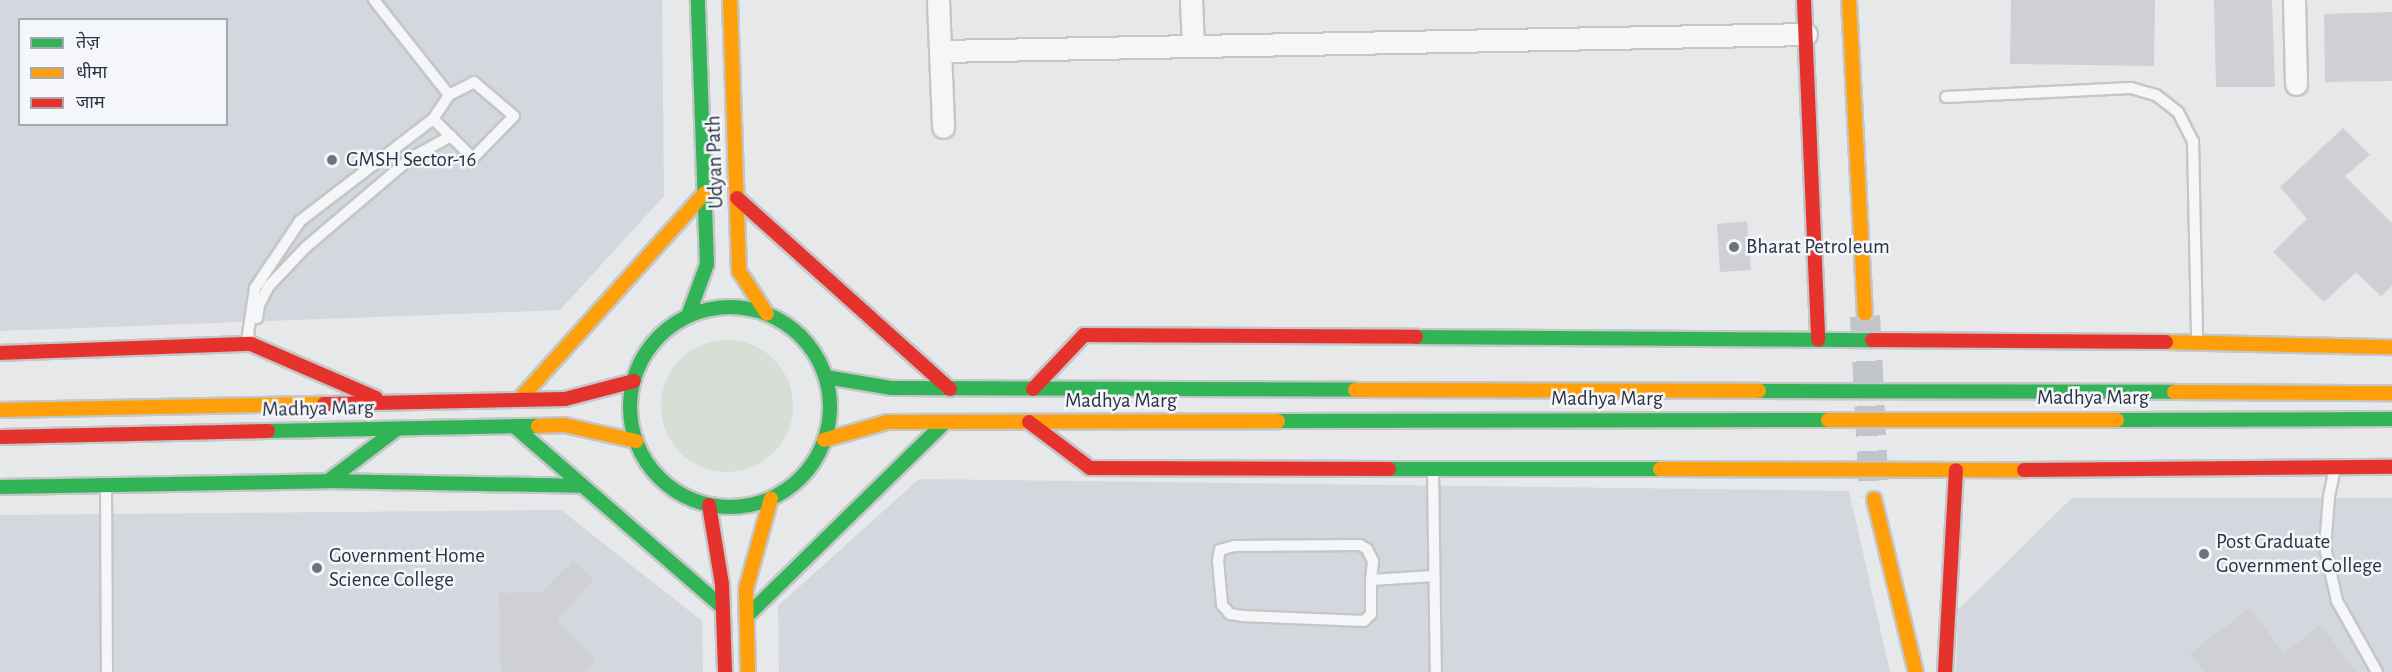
<!DOCTYPE html>
<html>
<head>
<meta charset="utf-8">
<style>
	body { margin:0 }
	#map { position:relative; width:2392px; height:672px; overflow:hidden; background:#e6e8ea; font-family:"Alegreya Sans","Noto Sans Devanagari",sans-serif }
	div>[style] { position:absolute }
	[style*='--x'] { left:calc(var(--x)*1px); top:calc(var(--y)*1px); width:calc(var(--w)*1px); rotate:calc(var(--a)*1deg) }
	.built>* { inset:0; background:#d4d7dd }
	.green>* { inset:0; background:#d6ded6 }
	.round { border-radius:50% }
	.building>* { inset:0; background:#ced0d3 }
	.secondary-tunnel>* { height:30px; margin-top:-15px; transform-origin:0; background:repeating-linear-gradient(90deg,#c1c4c9 0 30px,transparent 0 45px) }
	.roads { filter:drop-shadow(2px 0 #c4c6c8) drop-shadow(-2px 0 #c4c6c8) drop-shadow(0 2px #c4c6c8) drop-shadow(0 -2px #c4c6c8) }
	.lane>* { height:10px; margin:-5px; padding:0 5px; transform-origin:5px; border-radius:5px; background:#f5f6f7 }
	.street>* { height:21px; margin:-10.5px; padding:0 10.5px; transform-origin:10.5px; border-radius:10.5px; background:#f5f6f7 }
	.fast>* { height:14px; margin:-7px; padding:0 7px; transform-origin:7px; border-radius:7px; background:#30b455 }
	.fast>.ring { margin:-7px; padding:0; box-sizing:content-box; background:none; border:14px solid #30b455; border-radius:50% }
	.slow>* { height:14px; margin:-7px; padding:0 7px; transform-origin:7px; border-radius:7px; background:#ff9f0a }
	.jam>* { height:14px; margin:-7px; padding:0 7px; transform-origin:7px; border-radius:7px; background:#e5322d }
	.dots>* { width:16px; height:16px; translate:-50% -50%; box-sizing:border-box; border:3px solid #f4f6f9; border-radius:50% }
	span { translate:-50% -50%; white-space:nowrap; text-align:center; line-height:1.15; -webkit-text-stroke:5px #f4f6f9; paint-order:stroke }
	.poi-label { font-size:21px; color:#2b3445 }
	.left { translate:0 -50%; text-align:left }
	.street-label { font-size:21px; color:#2b3445 }
	.legend { position:absolute; left:18px; top:18px; width:210px; height:108px; box-sizing:border-box; background:#f4f6f9; border:2px solid #a4a8b1; margin:0; padding:8px 10px; list-style:none; font-size:18px; color:#2b3445 }
	.legend li { display:flex; align-items:center; gap:12px; height:30px }
	.legend b { width:30px; border:2px solid #a4a8b1 }
</style>
</head>
<body>
<div id="map">
	<div class="built">
		<i style="clip-path:polygon(evenodd,0 0,662px 0,664px 196px,560px 310px,0 331px,0 0,20px 20px,226px 20px,226px 124px,20px 124px,20px 20px)"></i>
		<i style="clip-path:polygon(919px 479px,1849px 491px,1890px 672px,779px 672px,778px 606px)"></i>
		<i style="clip-path:polygon(2072px 498px,2392px 498px,2392px 672px,1956px 672px,1958px 610px)"></i>
		<i style="clip-path:polygon(561px 510px,702px 621px,703px 672px,0 672px,0 515px)"></i>
	</div>
	<div class="green">
		<i class="round" style="left:661px;top:340px;width:132px;height:132px"></i>
	</div>
	<div class="building">
		<i style="clip-path:polygon(2011px 0,2155px 0,2154px 66px,2010px 64px)"></i>
		<i style="clip-path:polygon(2214px 0,2272px 0,2275px 87px,2216px 87px)"></i>
		<i style="clip-path:polygon(2392px 12px,2392px 81px,2325px 82px,2324px 14px)"></i>
		<i style="clip-path:polygon(2343px 128px,2370px 155px,2345px 176px,2392px 223px,2392px 286px,2381px 296px,2356px 272px,2324px 302px,2273px 252px,2307px 219px,2280px 187px)"></i>
		<i style="clip-path:polygon(1747px 221px,1751px 270px,1720px 272px,1717px 224px)"></i>
		<i style="clip-path:polygon(573px 560px,594px 580px,556px 620px,596px 659px,584px 672px,501px 672px,499px 593px,542px 592px)"></i>
		<i style="clip-path:polygon(2250px 608px,2283px 653px,2321px 625px,2356px 672px,2204px 672px,2190px 653px)"></i>
	</div>
	<div class="secondary-tunnel">
		<i style="--x:1865;--y:316;--w:180;--a:87.1"></i>
	</div>
	<div class="roads">
		<div class="lane">
			<i style="--x:374;--y:0;--w:121;--a:51.7"></i>
			<i style="--x:474;--y:82;--w:52;--a:40.4"></i>
			<i style="--x:514;--y:116;--w:59;--a:134.3"></i>
			<i style="--x:473;--y:158;--w:56;--a:-135.7"></i>
			<i style="--x:433;--y:119;--w:29;--a:-56"></i>
			<i style="--x:449;--y:95;--w:28;--a:-27"></i>
			<i style="--x:1946;--y:97;--w:185;--a:-2.8"></i>
			<i style="--x:2131;--y:88;--w:26;--a:16"></i>
			<i style="--x:2156;--y:95;--w:28;--a:38"></i>
			<i style="--x:2178;--y:112;--w:33;--a:63"></i>
			<i style="--x:2193;--y:141;--w:198;--a:88.8"></i>
			<i style="--x:257;--y:318;--w:13;--a:-81"></i>
			<i style="--x:259;--y:305;--w:20;--a:-63"></i>
			<i style="--x:268;--y:287;--w:55;--a:-46.5"></i>
			<i style="--x:306;--y:247;--w:138;--a:-40.3"></i>
			<i style="--x:411;--y:158;--w:46;--a:-28.8"></i>
			<i style="--x:250;--y:341;--w:7;--a:-106"></i>
			<i style="--x:248;--y:334;--w:47;--a:-81.3"></i>
			<i style="--x:255;--y:288;--w:81;--a:-56.1"></i>
			<i style="--x:300;--y:221;--w:168;--a:-37.5"></i>
			<i style="--x:2335;--y:468;--w:30;--a:102"></i>
			<i style="--x:2329;--y:497;--w:50;--a:94.6"></i>
			<i style="--x:2325;--y:547;--w:55;--a:77.5"></i>
			<i style="--x:2337;--y:601;--w:81;--a:60.6"></i>
			<i style="--x:1433;--y:469;--w:203;--a:89.2"></i>
			<i style="--x:106;--y:486;--w:186;--a:89.7"></i>
			<i style="--x:1371;--y:580;--w:19;--a:-84"></i>
			<i style="--x:1373;--y:561;--w:13;--a:-117"></i>
			<i style="--x:1367;--y:549;--w:8;--a:-150"></i>
			<i style="--x:1360;--y:545;--w:126;--a:179.5"></i>
			<i style="--x:1234;--y:546;--w:15;--a:164"></i>
			<i style="--x:1220;--y:550;--w:10;--a:101"></i>
			<i style="--x:1218;--y:560;--w:45;--a:84.9"></i>
			<i style="--x:1222;--y:605;--w:12;--a:48"></i>
			<i style="--x:1230;--y:614;--w:12;--a:9"></i>
			<i style="--x:1242;--y:616;--w:122;--a:2.3"></i>
			<i style="--x:1364;--y:621;--w:10;--a:-45"></i>
			<i style="--x:1371;--y:614;--w:34;--a:-90"></i>
			<i style="--x:1371;--y:580;--w:63;--a:-3.6"></i>
		</div>
		<div class="street">
			<i style="--x:938;--y:0;--w:127;--a:87.7"></i>
			<i style="--x:1191;--y:0;--w:46;--a:87.5"></i>
			<i style="--x:2294;--y:0;--w:84;--a:88.6"></i>
			<i style="--x:940;--y:51;--w:866;--a:-1.12"></i>
		</div>
		<div class="fast">
			<i class="ring" style="left:630px;top:307px;width:186px;height:186px"></i>
			<i style="--x:688;--y:316;--w:55;--a:-69.9"></i>
			<i style="--x:707;--y:264;--w:264;--a:-92"></i>
			<i style="--x:1416;--y:337;--w:456;--a:0.4"></i>
			<i style="--x:826;--y:377;--w:67;--a:9.5"></i>
			<i style="--x:892;--y:388;--w:463;--a:0.2"></i>
			<i style="--x:1759;--y:391;--w:415;--a:0.1"></i>
			<i style="--x:2117;--y:420;--w:275;--a:-0.2"></i>
			<i style="--x:1278;--y:421;--w:550;--a:-0.1"></i>
			<i style="--x:514;--y:426;--w:276;--a:41"></i>
			<i style="--x:268;--y:431;--w:270;--a:-1.1"></i>
			<i style="--x:1389;--y:469;--w:271;--a:0"></i>
			<i style="--x:328;--y:481;--w:86;--a:-37"></i>
			<i style="--x:0;--y:487;--w:328;--a:-1"></i>
			<i style="--x:328;--y:481;--w:254;--a:1.1"></i>
			<i style="--x:747;--y:616;--w:277;--a:-44.4"></i>
		</div>
		<div class="slow">
			<i style="--x:730;--y:0;--w:271;--a:88.1"></i>
			<i style="--x:739;--y:271;--w:51;--a:56.9"></i>
			<i style="--x:1849;--y:0;--w:314;--a:87.1"></i>
			<i style="--x:2166;--y:342;--w:226;--a:1.3"></i>
			<i style="--x:1355;--y:390;--w:404;--a:0.1"></i>
			<i style="--x:2174;--y:392;--w:218;--a:0.3"></i>
			<i style="--x:519;--y:400;--w:278;--a:-48.1"></i>
			<i style="--x:0;--y:410;--w:324;--a:-1.1"></i>
			<i style="--x:1828;--y:420;--w:289;--a:0"></i>
			<i style="--x:538;--y:426;--w:26;--a:-2"></i>
			<i style="--x:564;--y:425;--w:74;--a:12.5"></i>
			<i style="--x:824;--y:440;--w:66;--a:-15.9"></i>
			<i style="--x:887;--y:422;--w:391;--a:-0.1"></i>
			<i style="--x:1660;--y:469;--w:364;--a:0.2"></i>
			<i style="--x:1874;--y:499;--w:178;--a:76.4"></i>
			<i style="--x:748;--y:672;--w:83;--a:-91.4"></i>
			<i style="--x:746;--y:589;--w:94;--a:-74.6"></i>
		</div>
		<div class="jam">
			<i style="--x:1804;--y:0;--w:340;--a:87.6"></i>
			<i style="--x:737;--y:198;--w:286;--a:41.9"></i>
			<i style="--x:1872;--y:340;--w:294;--a:0.4"></i>
			<i style="--x:0;--y:353;--w:251;--a:-2.1"></i>
			<i style="--x:251;--y:344;--w:136;--a:23.4"></i>
			<i style="--x:1033;--y:389;--w:74;--a:-46.6"></i>
			<i style="--x:1084;--y:335;--w:332;--a:0.3"></i>
			<i style="--x:324;--y:404;--w:241;--a:-1.2"></i>
			<i style="--x:565;--y:399;--w:71;--a:-14.6"></i>
			<i style="--x:1029;--y:422;--w:76;--a:37"></i>
			<i style="--x:1090;--y:468;--w:299;--a:0.2"></i>
			<i style="--x:0;--y:437;--w:268;--a:-1.3"></i>
			<i style="--x:2024;--y:470;--w:368;--a:-0.5"></i>
			<i style="--x:709;--y:505;--w:80;--a:80.7"></i>
			<i style="--x:722;--y:584;--w:88;--a:88"></i>
			<i style="--x:1945;--y:672;--w:202;--a:-86.9"></i>
		</div>
	</div>
	<div class="dots">
		<i style="left:332px;top:160px;background:#6c737f"></i>
		<i style="left:1734px;top:247px;background:#6c737f"></i>
		<i style="left:2204px;top:554px;background:#6c737f"></i>
		<i style="left:317px;top:568px;background:#6c737f"></i>
	</div>
	<div class="poi-label">
		<span class="left" style="left:346px;top:160px">GMSH Sector-16</span>
		<span class="left" style="left:1746px;top:247px">Bharat Petroleum</span>
		<span class="left" style="left:2216px;top:554px">Post Graduate<br>Government College</span>
		<span class="left" style="left:329px;top:568px">Government Home<br>Science College</span>
	</div>
	<div class="street-label">
		<span style="left:715px;top:162px;rotate:-92deg">Udyan Path</span>
		<span style="left:2093px;top:398px">Madhya Marg</span>
		<span style="left:1607px;top:399px">Madhya Marg</span>
		<span style="left:1121px;top:401px">Madhya Marg</span>
		<span style="left:318px;top:409px;rotate:-1deg">Madhya Marg</span>
	</div>
	<ul class="legend">
	<li><b style="height:8px;background:#30b455"></b>तेज़</li>
	<li><b style="height:8px;background:#ff9f0a"></b>धीमा</li>
	<li><b style="height:8px;background:#e5322d"></b>जाम</li>
	</ul>
</div>
</body>
</html>
